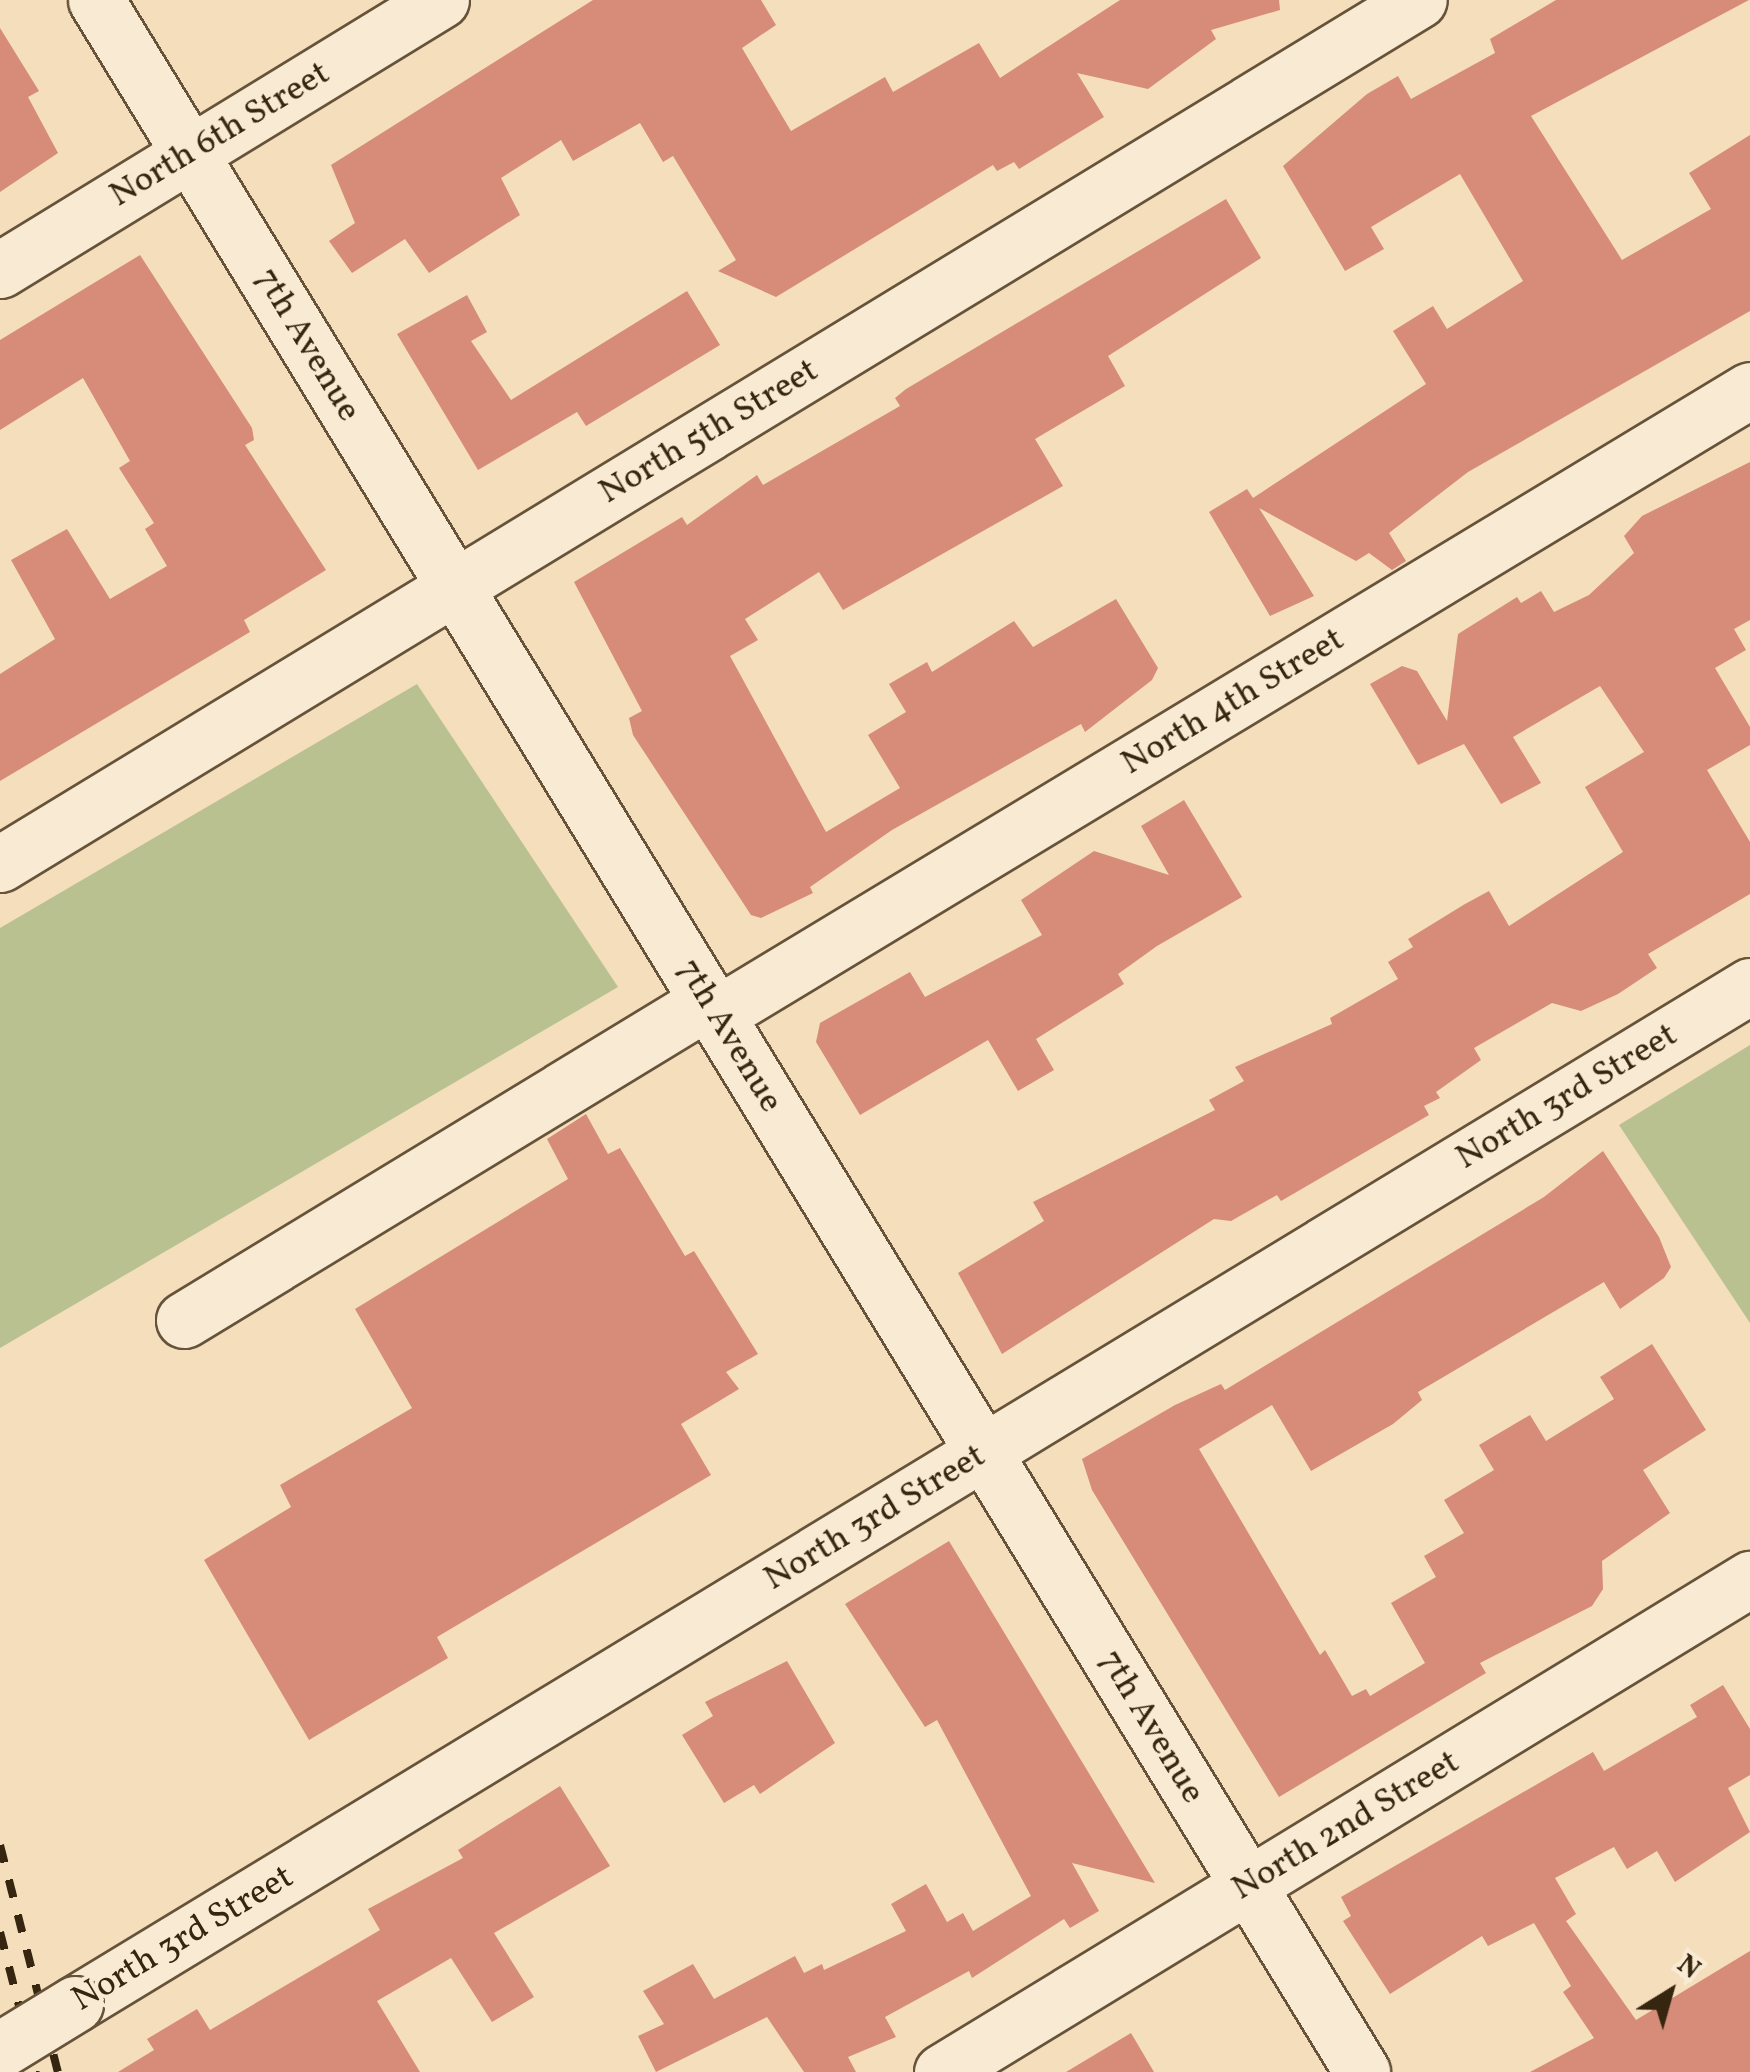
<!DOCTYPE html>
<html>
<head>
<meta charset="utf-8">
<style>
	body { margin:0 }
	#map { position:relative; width:1750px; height:2072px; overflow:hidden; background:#f4debb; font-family:Vollkorn,serif }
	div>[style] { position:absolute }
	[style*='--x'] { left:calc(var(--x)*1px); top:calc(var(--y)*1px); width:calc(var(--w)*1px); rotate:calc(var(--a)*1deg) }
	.green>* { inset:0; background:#bac191 }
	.building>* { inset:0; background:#d68c78 }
	.roads { filter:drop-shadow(2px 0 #66533a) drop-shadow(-2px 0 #66533a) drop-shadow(0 2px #66533a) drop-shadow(0 -2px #66533a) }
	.minor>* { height:55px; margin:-27.5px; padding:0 27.5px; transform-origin:27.5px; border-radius:27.5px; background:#f8ead3 }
	.rail>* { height:8px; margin-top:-4px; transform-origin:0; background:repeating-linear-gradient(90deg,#36250f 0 18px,transparent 0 36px) }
	.bridges { filter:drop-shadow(2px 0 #66533a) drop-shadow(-2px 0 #66533a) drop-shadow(0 2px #66533a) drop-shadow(0 -2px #66533a) }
	.minor-bridge>* { height:55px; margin:-27.5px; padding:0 27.5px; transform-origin:27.5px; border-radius:27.5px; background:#f8ead3 }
	span { translate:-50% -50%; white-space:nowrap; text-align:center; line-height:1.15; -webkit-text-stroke:8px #f8ead3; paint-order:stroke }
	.street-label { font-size:35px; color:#36250f }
	.north { position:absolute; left:1620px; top:1942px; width:100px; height:100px; -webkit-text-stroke:8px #f8ead3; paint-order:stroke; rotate:37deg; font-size:28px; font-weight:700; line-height:40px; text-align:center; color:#36250f }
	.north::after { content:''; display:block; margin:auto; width:35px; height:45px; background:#36250f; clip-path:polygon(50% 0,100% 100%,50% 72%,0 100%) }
</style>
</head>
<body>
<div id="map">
	<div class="green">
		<i style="clip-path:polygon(417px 684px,618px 987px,0 1348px,0 928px)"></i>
		<i style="clip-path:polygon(1750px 1045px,1750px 1323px,1619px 1125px)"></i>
	</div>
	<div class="building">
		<i style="clip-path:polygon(593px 0,761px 0,776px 25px,742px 48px,791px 131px,885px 77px,893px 92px,979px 43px,1000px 78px,1120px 0,1279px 0,1280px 10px,1211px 30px,1216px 39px,1148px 89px,1077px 73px,1104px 117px,1019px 169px,1014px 162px,997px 171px,993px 165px,776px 297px,718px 271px,736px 260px,673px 156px,663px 162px,640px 123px,573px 161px,561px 140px,501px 178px,520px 215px,429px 273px,405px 239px,352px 273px,329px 241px,355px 223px,331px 165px)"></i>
		<i style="clip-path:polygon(1556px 0,1749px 0,1531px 116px,1622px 260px,1711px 209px,1689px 173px,1750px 135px,1750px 311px,1468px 472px,1389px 533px,1406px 561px,1392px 570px,1369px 553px,1356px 561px,1259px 508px,1314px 596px,1270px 616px,1209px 512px,1247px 489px,1253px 498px,1426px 384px,1393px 331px,1433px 306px,1447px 329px,1523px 281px,1460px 174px,1371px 227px,1384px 249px,1345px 271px,1283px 166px,1367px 94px,1398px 76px,1411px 99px,1495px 53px,1490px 39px)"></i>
		<i style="clip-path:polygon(0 28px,39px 91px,28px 97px,58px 153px,0 192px)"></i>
		<i style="clip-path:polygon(1226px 199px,1261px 258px,1108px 356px,1125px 386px,1035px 439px,1063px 486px,843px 610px,819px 572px,745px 619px,758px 640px,730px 656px,826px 832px,900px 788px,868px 735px,906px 712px,889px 684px,927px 662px,932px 672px,1014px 621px,1033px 647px,1116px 599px,1158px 668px,1152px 680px,1085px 732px,1081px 724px,892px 830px,810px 887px,813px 893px,761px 918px,751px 915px,633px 735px,629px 718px,642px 711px,574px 582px,682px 517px,687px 525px,757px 475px,763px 485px,900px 406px,895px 398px,906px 389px)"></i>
		<i style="clip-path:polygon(140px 255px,252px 428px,254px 440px,245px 445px,326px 570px,244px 620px,250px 632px,0 781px,0 674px,55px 639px,11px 560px,67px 529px,110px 599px,167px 566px,145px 529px,154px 523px,119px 468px,130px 461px,83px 378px,0 430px,0 340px)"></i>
		<i style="clip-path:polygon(687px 291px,720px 345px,586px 426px,577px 412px,478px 470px,397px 334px,467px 295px,487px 332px,471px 341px,511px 400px)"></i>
		<i style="clip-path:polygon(1750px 462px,1750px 620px,1734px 629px,1746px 650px,1715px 668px,1750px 727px,1750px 745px,1707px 770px,1750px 842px,1750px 894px,1648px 954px,1657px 968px,1618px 994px,1581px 1011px,1552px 1003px,1474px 1048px,1481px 1060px,1436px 1092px,1440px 1098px,1424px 1106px,1429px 1115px,1281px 1201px,1277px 1195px,1231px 1221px,1214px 1219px,1002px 1354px,958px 1273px,1044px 1221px,1033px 1202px,1215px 1110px,1209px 1100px,1244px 1081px,1235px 1067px,1332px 1024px,1330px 1018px,1398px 979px,1388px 962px,1413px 947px,1408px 939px,1465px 904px,1489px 891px,1509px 926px,1623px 852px,1585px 787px,1644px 752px,1600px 686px,1513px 737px,1541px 783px,1501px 804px,1464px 744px,1418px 765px,1370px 684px,1402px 666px,1417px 671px,1447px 721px,1458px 634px,1517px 597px,1521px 603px,1541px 591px,1554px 612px,1589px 595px,1634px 553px,1624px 536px,1642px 516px)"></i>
		<i style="clip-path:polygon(1184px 800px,1242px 897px,1157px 946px,1118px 974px,1124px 984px,1036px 1039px,1054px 1070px,1018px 1091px,988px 1040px,860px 1115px,816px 1042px,820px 1023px,910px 972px,925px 997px,1042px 935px,1021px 900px,1094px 851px,1169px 875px,1141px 826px)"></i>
		<i style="clip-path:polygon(586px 1114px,608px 1154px,620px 1148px,685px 1256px,694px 1251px,758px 1354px,726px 1372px,739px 1389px,681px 1424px,711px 1475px,437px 1637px,448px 1658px,309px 1740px,204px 1560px,291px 1507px,280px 1485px,412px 1408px,355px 1309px,568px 1179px,547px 1139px)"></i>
		<i style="clip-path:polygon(1603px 1151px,1659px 1237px,1671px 1267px,1664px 1278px,1620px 1309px,1604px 1282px,1418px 1392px,1422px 1400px,1393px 1424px,1311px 1471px,1272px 1405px,1199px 1449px,1320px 1655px,1325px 1650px,1352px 1696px,1366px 1689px,1370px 1696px,1425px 1663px,1391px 1603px,1436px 1577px,1424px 1556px,1464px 1533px,1444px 1500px,1494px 1470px,1479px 1445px,1530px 1415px,1546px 1441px,1614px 1399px,1600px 1377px,1652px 1344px,1706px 1430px,1643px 1470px,1670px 1513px,1602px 1561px,1603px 1589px,1592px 1606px,1480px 1663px,1486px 1673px,1279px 1797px,1092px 1490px,1082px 1459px,1175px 1405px,1221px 1384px,1225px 1390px,1544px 1197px)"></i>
		<i style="clip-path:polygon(949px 1541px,1155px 1883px,1072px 1863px,1099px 1911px,1070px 1928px,1064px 1919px,972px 1978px,969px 1971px,885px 2017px,896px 2037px,848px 2057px,856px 2072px,804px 2072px,767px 2017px,656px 2072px,638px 2036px,664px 2024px,643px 1991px,693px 1964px,714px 1999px,795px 1956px,804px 1973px,822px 1964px,824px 1970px,906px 1931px,891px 1904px,926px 1884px,947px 1922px,963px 1913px,973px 1931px,1031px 1896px,937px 1720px,925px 1727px,845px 1604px)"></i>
		<i style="clip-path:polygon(787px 1661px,835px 1743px,760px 1794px,754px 1785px,724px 1803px,682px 1735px,713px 1716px,705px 1702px)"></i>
		<i style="clip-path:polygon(1723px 1685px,1750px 1729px,1750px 1775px,1728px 1788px,1750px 1832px,1675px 1882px,1657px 1851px,1627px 1869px,1614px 1847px,1555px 1878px,1576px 1914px,1566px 1921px,1636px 2020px,1750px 1951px,1750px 2072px,1530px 2072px,1594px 2038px,1563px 1992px,1571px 1986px,1534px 1923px,1488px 1946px,1482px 1936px,1390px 1994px,1343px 1921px,1351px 1916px,1341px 1897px,1593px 1752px,1604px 1771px,1697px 1717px,1690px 1705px)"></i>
		<i style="clip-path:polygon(560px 1786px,610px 1866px,494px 1933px,534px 1997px,492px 2022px,451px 1958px,377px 2001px,420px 2072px,118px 2072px,154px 2050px,147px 2039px,197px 2009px,210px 2030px,380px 1930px,368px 1909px,463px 1858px,458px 1850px)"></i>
		<i style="clip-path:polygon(1131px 2033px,1154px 2072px,1066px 2072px)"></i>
	</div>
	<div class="roads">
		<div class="minor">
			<i style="--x:96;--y:0;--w:2428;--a:58.57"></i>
			<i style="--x:0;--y:270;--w:517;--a:-31.48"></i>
			<i style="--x:0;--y:864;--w:1661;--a:-31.34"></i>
			<i style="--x:716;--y:1015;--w:1208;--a:-31.15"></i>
			<i style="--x:184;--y:1320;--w:613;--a:-31.33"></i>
			<i style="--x:75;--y:2004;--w:1960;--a:-31.29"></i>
			<i style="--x:942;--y:2072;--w:947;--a:-31.39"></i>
		</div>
	</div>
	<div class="rail">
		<i style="--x:0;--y:1845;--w:234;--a:75.7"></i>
		<i style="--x:0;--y:1932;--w:145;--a:75.6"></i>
		<i style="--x:0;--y:2036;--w:37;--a:76"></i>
	</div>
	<div class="bridges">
		<div class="minor-bridge">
			<i style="--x:0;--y:2050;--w:88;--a:-31.5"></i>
		</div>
	</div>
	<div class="street-label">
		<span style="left:220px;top:135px;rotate:-31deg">North 6th Street</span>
		<span style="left:307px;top:345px;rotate:59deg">7th Avenue</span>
		<span style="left:709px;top:432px;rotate:-31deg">North 5th Street</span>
		<span style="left:1233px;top:702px;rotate:-31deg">North 4th Street</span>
		<span style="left:729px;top:1036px;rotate:59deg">7th Avenue</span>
		<span style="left:1567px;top:1097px;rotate:-31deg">North 3rd Street</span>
		<span style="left:875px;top:1518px;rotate:-31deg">North 3rd Street</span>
		<span style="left:1151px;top:1727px;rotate:59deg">7th Avenue</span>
		<span style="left:1346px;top:1826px;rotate:-31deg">North 2nd Street</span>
		<span style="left:183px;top:1939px;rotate:-31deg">North 3rd Street</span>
	</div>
	<div class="north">N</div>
</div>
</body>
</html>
